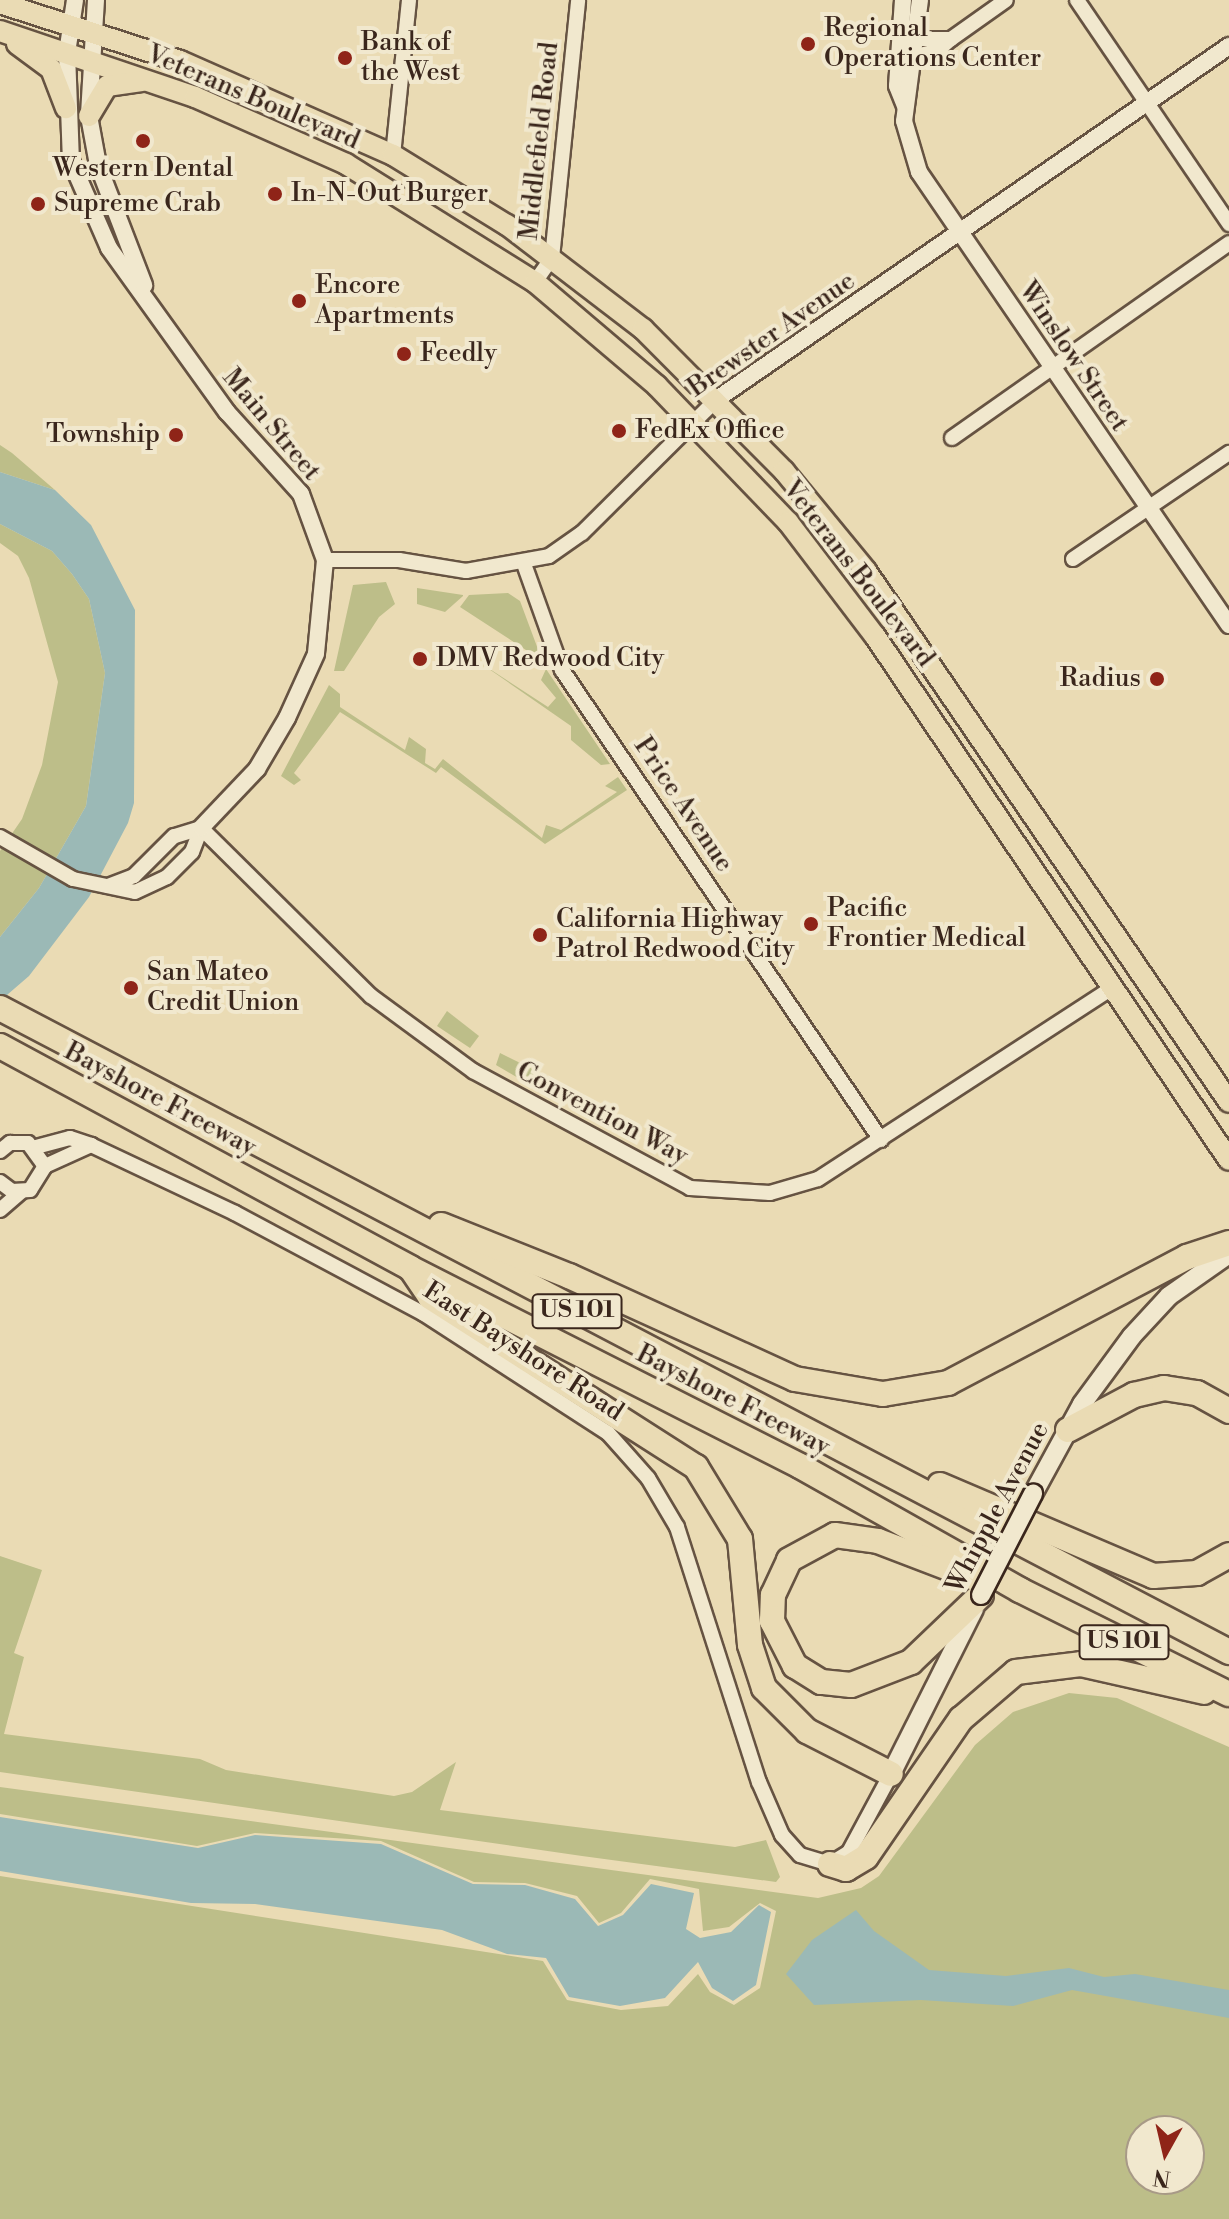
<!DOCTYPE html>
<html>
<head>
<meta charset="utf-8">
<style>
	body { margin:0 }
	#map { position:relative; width:1229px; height:2219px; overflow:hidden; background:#eadbb4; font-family:"Libre Bodoni",serif }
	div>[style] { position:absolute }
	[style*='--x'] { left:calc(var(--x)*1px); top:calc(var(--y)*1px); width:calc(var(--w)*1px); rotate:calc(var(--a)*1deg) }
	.green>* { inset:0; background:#bdbe89 }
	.water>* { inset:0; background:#9bb9b6 }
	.roads { filter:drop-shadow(2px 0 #665342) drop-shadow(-2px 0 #665342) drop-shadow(0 2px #665342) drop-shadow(0 -2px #665342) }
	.minor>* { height:14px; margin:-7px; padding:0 7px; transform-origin:7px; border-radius:7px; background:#f1e8ce }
	.tertiary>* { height:16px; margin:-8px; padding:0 8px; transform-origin:8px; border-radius:8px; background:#f1e8ce }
	.secondary>* { height:18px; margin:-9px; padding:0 9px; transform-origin:9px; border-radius:9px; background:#f1e8ce }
	.primary>* { height:20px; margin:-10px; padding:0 10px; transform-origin:10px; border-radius:10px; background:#eadbb4 }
	.motorway>* { height:24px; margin:-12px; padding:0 12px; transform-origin:12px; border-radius:12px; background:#eadbb4 }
	.bridges { filter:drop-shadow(2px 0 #3a261c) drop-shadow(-2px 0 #3a261c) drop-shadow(0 2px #3a261c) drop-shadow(0 -2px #3a261c) }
	.secondary-bridge>* { height:18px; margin:-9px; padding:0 9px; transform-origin:9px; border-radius:9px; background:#f1e8ce }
	.dots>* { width:22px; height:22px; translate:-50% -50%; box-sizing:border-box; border:4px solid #f1e8ce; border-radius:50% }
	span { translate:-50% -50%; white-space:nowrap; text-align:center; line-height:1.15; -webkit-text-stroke:8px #f1e8ce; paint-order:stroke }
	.shield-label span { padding:2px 6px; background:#f1e8ce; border:2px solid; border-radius:6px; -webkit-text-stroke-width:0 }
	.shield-label { font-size:24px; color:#3a261c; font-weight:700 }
	.poi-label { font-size:26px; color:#3a261c }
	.left { translate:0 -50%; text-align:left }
	.right { translate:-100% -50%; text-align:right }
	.street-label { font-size:26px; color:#3a261c }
	.north { position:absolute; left:1125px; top:2115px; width:80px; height:80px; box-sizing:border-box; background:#f1e8ce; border:2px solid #a89a87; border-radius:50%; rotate:188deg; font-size:22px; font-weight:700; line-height:32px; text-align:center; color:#3a261c }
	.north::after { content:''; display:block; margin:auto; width:28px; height:36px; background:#8f2418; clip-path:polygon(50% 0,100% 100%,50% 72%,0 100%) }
</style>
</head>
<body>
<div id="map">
	<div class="green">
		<i style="clip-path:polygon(0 445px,12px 453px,55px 490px,0 472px)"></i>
		<i style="clip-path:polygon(0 524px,52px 551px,72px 574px,89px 599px,105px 673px,86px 806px,39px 888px,0 937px,0 851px,22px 819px,42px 765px,58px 682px,29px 578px,18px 556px,0 543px)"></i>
		<i style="clip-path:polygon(386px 582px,395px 604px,379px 617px,344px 671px,334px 671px,353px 585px)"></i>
		<i style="clip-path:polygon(417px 588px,463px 595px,463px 596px,445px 612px,417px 604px)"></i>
		<i style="clip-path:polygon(508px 593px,520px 601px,542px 660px,533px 665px,518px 659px,529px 652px,460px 607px,469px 595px)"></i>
		<i style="clip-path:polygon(476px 660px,548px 707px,556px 698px,541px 680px,546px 669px,610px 764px,601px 765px,571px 740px,571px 726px)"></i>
		<i style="clip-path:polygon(329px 685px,340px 694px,340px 707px,405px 750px,409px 737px,426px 749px,425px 763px,435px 769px,443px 759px,542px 838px,546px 825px,561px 830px,617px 792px,605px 786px,618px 777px,627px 790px,545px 844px,441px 767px,436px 773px,340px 712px,294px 773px,301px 780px,294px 785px,281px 776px)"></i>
		<i style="clip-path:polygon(447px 1011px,479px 1036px,470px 1048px,437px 1026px)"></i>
		<i style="clip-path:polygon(500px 1053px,555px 1080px,547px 1095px,496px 1065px)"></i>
		<i style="clip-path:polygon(0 1556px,42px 1570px,14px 1653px,24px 1657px,4px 1734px,200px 1759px,226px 1770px,394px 1796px,412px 1792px,456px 1762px,440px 1810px,735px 1847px,766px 1840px,780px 1877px,776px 1882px,582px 1856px,0 1772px)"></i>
		<i style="clip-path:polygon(evenodd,1069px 1693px,1117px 1698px,1229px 1747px,1229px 2219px,0 2219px,0 1876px,543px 1961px,567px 2000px,621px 2010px,668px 2006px,698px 1974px,710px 1992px,734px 2005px,760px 1988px,776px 1911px,760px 1903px,729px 1927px,703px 1931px,699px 1889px,650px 1879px,621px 1913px,599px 1923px,577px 1896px,525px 1883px,474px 1882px,381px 1841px,255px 1833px,197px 1846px,0 1814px,0 1787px,818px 1898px,861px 1888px,879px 1876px,975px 1745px,1013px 1712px,1069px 1693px,1141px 2131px,1189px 2131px,1189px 2179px,1141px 2179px,1141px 2131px)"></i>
	</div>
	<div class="water">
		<i style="clip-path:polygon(0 472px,55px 490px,91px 525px,135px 610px,134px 803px,128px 823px,89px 897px,29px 976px,0 1001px,0 937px,39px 888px,86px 806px,105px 673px,89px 599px,72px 574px,52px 551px,0 524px)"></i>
		<i style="clip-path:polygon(0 1817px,198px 1848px,255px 1835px,381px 1844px,473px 1884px,525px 1885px,575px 1899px,598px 1926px,623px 1915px,651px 1884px,694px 1893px,686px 1929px,700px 1938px,731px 1932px,759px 1905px,771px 1912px,756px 1985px,733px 2001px,712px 1988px,698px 1962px,665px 1998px,620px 2006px,569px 1997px,546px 1958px,507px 1954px,442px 1930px,255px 1904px,191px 1903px,0 1871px)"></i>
		<i style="clip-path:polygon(856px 1910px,874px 1931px,929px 1970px,1006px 1976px,1069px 1968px,1104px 1977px,1135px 1974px,1229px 1990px,1229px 2018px,1072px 1990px,1013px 2006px,921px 2000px,814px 2005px,786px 1974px,812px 1940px)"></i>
	</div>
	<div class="roads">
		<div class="minor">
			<i style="--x:1077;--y:0;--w:271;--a:55.8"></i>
			<i style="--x:951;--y:39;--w:67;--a:-35.3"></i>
			<i style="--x:915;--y:56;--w:23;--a:-13"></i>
			<i style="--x:937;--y:51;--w:18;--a:-41"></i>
			<i style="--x:951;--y:39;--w:34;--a:180"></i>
			<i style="--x:393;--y:155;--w:156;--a:-84.1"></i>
			<i style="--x:535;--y:282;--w:29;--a:-55"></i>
			<i style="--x:552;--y:258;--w:259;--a:-84.2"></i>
			<i style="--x:952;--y:438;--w:339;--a:-35.1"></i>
			<i style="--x:1073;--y:559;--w:189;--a:-34.2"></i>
			<i style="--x:325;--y:560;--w:74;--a:0"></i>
			<i style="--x:399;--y:560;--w:68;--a:9.3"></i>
			<i style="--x:466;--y:571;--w:84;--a:-10.2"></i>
			<i style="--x:549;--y:556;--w:40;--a:-34.9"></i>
			<i style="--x:582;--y:533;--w:190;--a:-44.8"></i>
			<i style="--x:524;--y:564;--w:113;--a:70.3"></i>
			<i style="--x:562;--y:670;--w:568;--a:55.83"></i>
			<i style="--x:201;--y:828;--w:239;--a:44.7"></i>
			<i style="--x:371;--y:996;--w:127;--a:36.3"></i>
			<i style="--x:473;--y:1071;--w:247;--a:28.3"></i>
			<i style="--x:690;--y:1188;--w:80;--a:3.6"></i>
			<i style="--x:770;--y:1193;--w:50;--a:-16.3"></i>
			<i style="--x:818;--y:1179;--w:353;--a:-33"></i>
			<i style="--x:0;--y:837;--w:84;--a:29.9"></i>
			<i style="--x:73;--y:879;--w:63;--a:11.8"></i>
			<i style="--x:135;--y:892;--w:35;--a:-25"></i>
			<i style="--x:167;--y:877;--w:35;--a:-45"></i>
			<i style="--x:192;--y:852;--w:26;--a:-69"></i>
			<i style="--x:201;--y:828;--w:28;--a:163"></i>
			<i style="--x:174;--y:836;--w:57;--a:135"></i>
			<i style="--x:134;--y:876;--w:28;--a:159"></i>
			<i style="--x:36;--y:1147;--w:35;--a:-15"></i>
			<i style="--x:70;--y:1138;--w:22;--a:18"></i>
			<i style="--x:91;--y:1145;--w:159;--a:25.3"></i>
			<i style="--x:235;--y:1213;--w:214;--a:28.1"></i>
			<i style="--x:424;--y:1314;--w:219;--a:32.9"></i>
			<i style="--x:608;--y:1433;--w:60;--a:48.4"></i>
			<i style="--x:648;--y:1478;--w:57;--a:59.4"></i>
			<i style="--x:677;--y:1527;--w:268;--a:72.2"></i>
			<i style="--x:759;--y:1782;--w:58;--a:66.5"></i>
			<i style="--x:782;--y:1835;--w:27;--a:48"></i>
			<i style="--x:800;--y:1855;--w:31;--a:17"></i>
			<i style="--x:830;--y:1864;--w:22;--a:-32"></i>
			<i style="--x:849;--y:1852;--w:89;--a:-61.7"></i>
			<i style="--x:0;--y:1151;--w:13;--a:-39"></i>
			<i style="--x:10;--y:1143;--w:18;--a:0"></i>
			<i style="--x:28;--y:1143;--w:29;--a:54"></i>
			<i style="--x:45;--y:1166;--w:28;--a:122"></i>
			<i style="--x:30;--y:1190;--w:18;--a:177"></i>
			<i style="--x:12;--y:1191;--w:15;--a:-143"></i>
			<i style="--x:45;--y:1166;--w:51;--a:-24.5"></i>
			<i style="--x:0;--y:1210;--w:28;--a:-41"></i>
		</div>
		<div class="tertiary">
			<i style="--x:75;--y:0;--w:54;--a:98.6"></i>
			<i style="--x:67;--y:53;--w:108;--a:87.9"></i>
			<i style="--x:71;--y:161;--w:95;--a:66.4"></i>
			<i style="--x:109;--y:248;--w:202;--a:54.3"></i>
			<i style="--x:227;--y:412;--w:110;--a:47.9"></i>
			<i style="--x:301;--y:494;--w:70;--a:70"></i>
			<i style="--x:325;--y:560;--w:94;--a:95.5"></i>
			<i style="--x:316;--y:654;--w:70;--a:114.4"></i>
			<i style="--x:287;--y:718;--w:59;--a:120.5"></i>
			<i style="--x:257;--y:769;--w:81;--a:133.5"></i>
			<i style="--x:96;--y:0;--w:116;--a:93.5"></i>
			<i style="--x:89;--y:116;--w:50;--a:79.6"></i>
			<i style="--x:98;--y:165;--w:129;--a:69"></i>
			<i style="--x:903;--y:0;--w:86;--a:94"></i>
			<i style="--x:897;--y:86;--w:22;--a:68"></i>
			<i style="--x:920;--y:0;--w:122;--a:97.5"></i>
			<i style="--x:904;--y:121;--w:53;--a:73.6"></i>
			<i style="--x:919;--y:172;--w:549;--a:55.62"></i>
			<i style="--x:717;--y:399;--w:622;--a:-34.58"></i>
		</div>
		<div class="secondary">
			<i style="--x:1033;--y:1494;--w:102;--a:-61.4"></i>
			<i style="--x:1082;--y:1404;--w:84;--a:-53.7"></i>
			<i style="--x:1132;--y:1336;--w:54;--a:-47.2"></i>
			<i style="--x:1169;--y:1296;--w:73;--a:-35"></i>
			<i style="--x:891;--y:1774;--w:185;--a:-63.3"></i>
		</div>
		<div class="primary">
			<i style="--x:0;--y:3;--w:189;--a:17.9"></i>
			<i style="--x:180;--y:61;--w:233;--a:23.8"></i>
			<i style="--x:393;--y:155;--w:134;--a:31.6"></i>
			<i style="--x:507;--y:225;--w:171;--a:37.4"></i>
			<i style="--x:643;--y:329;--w:200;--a:45.2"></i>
			<i style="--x:784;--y:471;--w:129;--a:50.6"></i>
			<i style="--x:866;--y:571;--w:643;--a:55.64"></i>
			<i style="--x:0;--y:31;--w:206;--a:18.7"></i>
			<i style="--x:195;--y:97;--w:165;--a:23.9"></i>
			<i style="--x:346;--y:164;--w:223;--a:32"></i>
			<i style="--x:535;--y:282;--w:160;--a:40.4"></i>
			<i style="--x:657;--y:386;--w:189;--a:46.1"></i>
			<i style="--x:788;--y:522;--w:143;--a:52.7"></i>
			<i style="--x:875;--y:636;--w:632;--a:55.96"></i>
			<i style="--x:17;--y:44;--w:42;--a:36.3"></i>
			<i style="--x:51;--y:69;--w:42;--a:69"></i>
			<i style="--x:89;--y:116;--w:35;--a:-59"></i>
			<i style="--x:107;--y:86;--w:35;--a:-8"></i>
		</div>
		<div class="motorway">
			<i style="--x:0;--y:1008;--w:1388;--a:27.65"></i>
			<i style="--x:0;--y:1046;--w:466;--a:28.4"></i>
			<i style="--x:410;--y:1268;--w:437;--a:26.9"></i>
			<i style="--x:800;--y:1466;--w:253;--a:29.4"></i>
			<i style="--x:1020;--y:1590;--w:233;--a:26.5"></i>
			<i style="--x:441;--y:1225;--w:138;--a:21.7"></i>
			<i style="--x:569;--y:1276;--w:248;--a:24.5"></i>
			<i style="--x:795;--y:1379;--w:89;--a:9.7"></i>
			<i style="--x:883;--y:1394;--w:66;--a:-9.6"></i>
			<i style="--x:948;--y:1383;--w:270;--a:-27.8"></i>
			<i style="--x:1187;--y:1257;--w:44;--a:-18.4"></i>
			<i style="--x:412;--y:1270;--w:32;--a:56"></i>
			<i style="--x:430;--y:1297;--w:316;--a:32.6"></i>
			<i style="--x:696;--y:1467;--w:84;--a:58.6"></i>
			<i style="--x:740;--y:1539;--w:106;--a:84.6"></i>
			<i style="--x:750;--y:1645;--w:45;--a:72"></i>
			<i style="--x:764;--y:1688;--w:61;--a:45"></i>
			<i style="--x:807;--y:1731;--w:94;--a:27.1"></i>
			<i style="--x:1068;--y:1430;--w:75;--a:-27.9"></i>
			<i style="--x:1134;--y:1395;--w:31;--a:-13"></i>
			<i style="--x:1164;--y:1388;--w:33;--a:9"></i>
			<i style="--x:1197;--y:1393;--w:37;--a:29"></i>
			<i style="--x:940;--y:1485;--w:232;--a:23.1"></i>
			<i style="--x:1153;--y:1576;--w:44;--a:-3.9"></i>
			<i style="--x:1197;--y:1573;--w:37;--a:-29"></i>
			<i style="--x:981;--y:1595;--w:97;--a:136.3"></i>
			<i style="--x:911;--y:1662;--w:64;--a:159"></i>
			<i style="--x:851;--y:1685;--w:30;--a:-174"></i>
			<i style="--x:821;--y:1682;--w:31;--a:-148"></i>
			<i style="--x:795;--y:1666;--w:51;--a:-117.1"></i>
			<i style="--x:772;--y:1621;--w:26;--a:-88"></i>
			<i style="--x:773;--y:1595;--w:38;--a:-65"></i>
			<i style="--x:789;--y:1560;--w:52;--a:-28.5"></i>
			<i style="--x:835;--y:1535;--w:43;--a:7.9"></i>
			<i style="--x:878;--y:1541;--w:112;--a:20.9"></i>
			<i style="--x:830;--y:1864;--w:17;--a:17"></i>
			<i style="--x:846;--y:1869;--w:23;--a:-31"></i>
			<i style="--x:866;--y:1857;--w:168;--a:-55.5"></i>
			<i style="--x:961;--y:1719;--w:72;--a:-40.5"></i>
			<i style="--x:1016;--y:1672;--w:65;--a:-7"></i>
			<i style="--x:1081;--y:1664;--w:126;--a:12.8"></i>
		</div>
	</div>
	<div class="bridges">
		<div class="secondary-bridge">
			<i style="--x:981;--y:1595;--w:114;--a:-62.8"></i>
		</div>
	</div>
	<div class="dots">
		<i style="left:808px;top:44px;background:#8f2418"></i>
		<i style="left:345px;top:58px;background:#8f2418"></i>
		<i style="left:143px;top:141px;background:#8f2418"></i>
		<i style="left:275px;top:194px;background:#8f2418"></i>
		<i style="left:38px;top:204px;background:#8f2418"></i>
		<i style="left:299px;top:301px;background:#8f2418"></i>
		<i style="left:404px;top:354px;background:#8f2418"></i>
		<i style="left:619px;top:431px;background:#8f2418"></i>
		<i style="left:176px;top:435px;background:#8f2418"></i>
		<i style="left:420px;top:659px;background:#8f2418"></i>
		<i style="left:1157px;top:679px;background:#8f2418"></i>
		<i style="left:811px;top:924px;background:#8f2418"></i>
		<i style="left:540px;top:935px;background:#8f2418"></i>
		<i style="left:131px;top:988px;background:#8f2418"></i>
	</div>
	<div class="shield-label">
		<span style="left:577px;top:1311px">US 101</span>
		<span style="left:1124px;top:1642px">US 101</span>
	</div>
	<div class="poi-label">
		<span class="left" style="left:824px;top:44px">Regional<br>Operations Center</span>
		<span class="left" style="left:361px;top:58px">Bank of<br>the West</span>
		<span style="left:143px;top:169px">Western Dental</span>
		<span class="left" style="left:291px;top:194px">In-N-Out Burger</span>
		<span class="left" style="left:54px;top:204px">Supreme Crab</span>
		<span class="left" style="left:315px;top:301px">Encore<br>Apartments</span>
		<span class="left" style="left:420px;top:354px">Feedly</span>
		<span class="left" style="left:635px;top:431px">FedEx Office</span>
		<span class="right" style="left:160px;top:435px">Township</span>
		<span class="left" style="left:436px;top:659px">DMV Redwood City</span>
		<span class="right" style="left:1141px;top:679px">Radius</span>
		<span class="left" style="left:827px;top:924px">Pacific<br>Frontier Medical</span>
		<span class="left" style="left:556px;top:935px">California Highway<br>Patrol Redwood City</span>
		<span class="left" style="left:147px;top:988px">San Mateo<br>Credit Union</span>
	</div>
	<div class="street-label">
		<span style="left:253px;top:98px;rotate:23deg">Veterans Boulevard</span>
		<span style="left:540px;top:141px;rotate:-84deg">Middlefield Road</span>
		<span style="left:772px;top:335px;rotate:-35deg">Brewster Avenue</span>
		<span style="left:1073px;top:357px;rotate:56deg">Winslow Street</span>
		<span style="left:271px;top:425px;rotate:50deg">Main Street</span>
		<span style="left:858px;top:574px;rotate:52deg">Veterans Boulevard</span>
		<span style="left:683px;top:805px;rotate:56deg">Price Avenue</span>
		<span style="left:160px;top:1100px;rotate:28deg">Bayshore Freeway</span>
		<span style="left:602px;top:1114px;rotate:28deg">Convention Way</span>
		<span style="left:523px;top:1352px;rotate:33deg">East Bayshore Road</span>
		<span style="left:733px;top:1401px;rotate:27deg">Bayshore Freeway</span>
		<span style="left:998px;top:1508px;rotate:-62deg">Whipple Avenue</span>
	</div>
	<div class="north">N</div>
</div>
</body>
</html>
